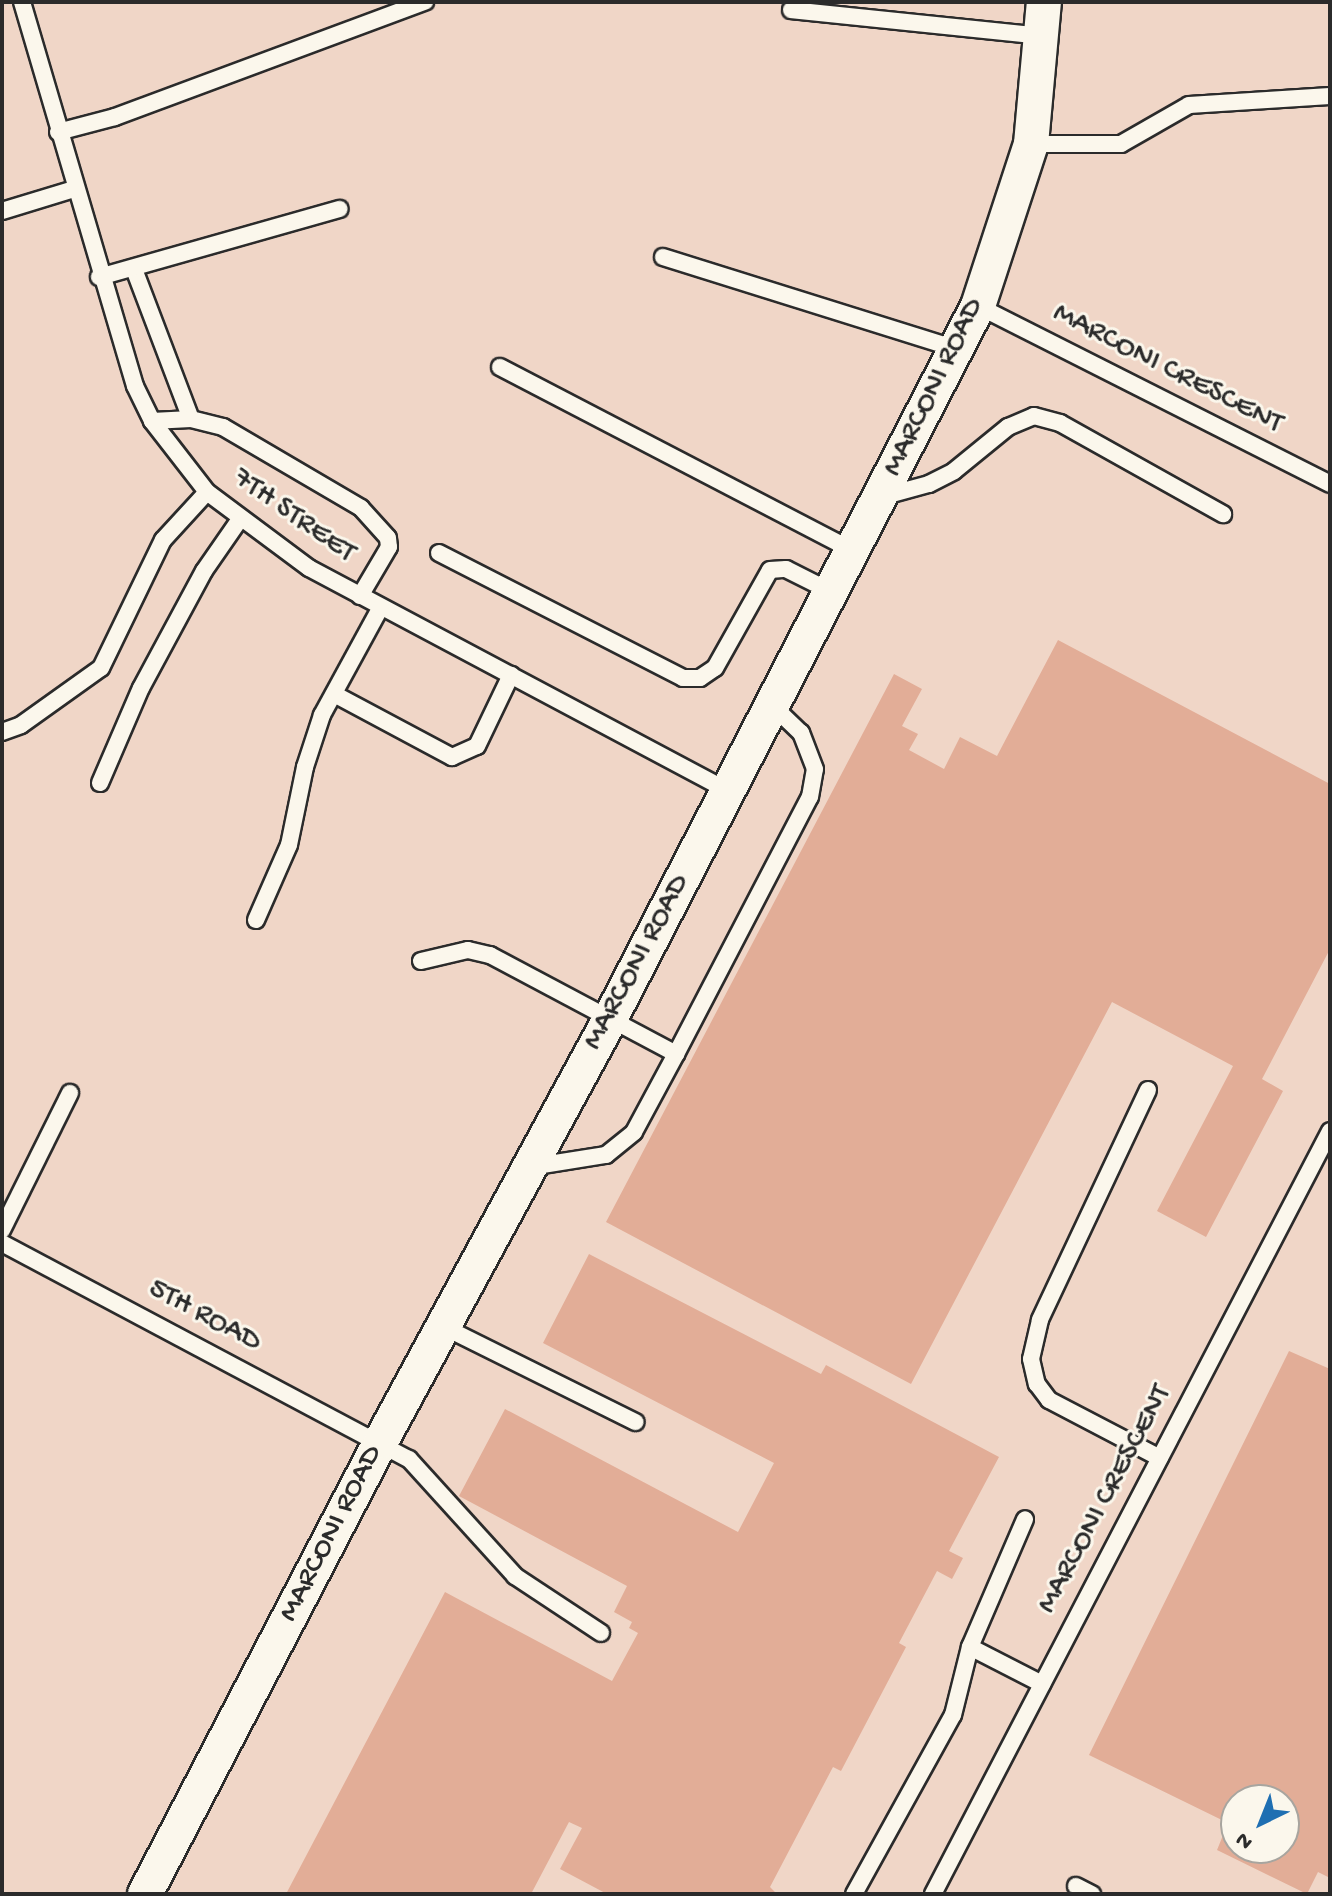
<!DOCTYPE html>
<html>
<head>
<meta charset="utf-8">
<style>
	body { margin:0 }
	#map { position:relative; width:1332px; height:1896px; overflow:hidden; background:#f6e8db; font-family:"Gochi Hand",sans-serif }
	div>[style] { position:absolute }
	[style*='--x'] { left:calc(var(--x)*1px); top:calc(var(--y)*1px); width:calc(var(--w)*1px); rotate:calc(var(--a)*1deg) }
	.built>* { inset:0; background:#f0d6c7 }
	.building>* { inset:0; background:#e2ad97 }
	.roads { filter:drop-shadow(2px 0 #2b2b2b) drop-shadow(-2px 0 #2b2b2b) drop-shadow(0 2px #2b2b2b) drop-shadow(0 -2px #2b2b2b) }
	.lane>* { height:16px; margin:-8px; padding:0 8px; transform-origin:8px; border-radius:8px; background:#fbf7ec }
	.street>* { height:34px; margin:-17px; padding:0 17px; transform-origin:17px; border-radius:17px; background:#fbf7ec }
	span { translate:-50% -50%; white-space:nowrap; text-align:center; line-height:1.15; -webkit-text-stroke:6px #fbf7ec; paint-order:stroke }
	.street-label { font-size:30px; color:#2b2b2b }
	.frame { position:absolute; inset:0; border:4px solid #2b2b2b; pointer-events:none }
	.north { position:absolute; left:1220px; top:1784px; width:80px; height:80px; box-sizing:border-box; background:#fbf7ec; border:2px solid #a8a59f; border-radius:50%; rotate:223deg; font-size:22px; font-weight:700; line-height:32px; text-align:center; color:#2b2b2b }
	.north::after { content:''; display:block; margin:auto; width:28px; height:36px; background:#1f6fb2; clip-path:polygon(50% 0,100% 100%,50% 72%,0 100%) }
</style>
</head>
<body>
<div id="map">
	<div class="built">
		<i style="clip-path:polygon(evenodd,2px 2px,1330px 2px,1330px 1894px,2px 1894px,2px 2px,1236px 1800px,1284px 1800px,1284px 1848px,1236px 1848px,1236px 1800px)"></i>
	</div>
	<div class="building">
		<i style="clip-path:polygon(1058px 640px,1330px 784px,1330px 949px,1262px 1079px,1283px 1091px,1206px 1237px,1157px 1211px,1233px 1066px,1112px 1002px,911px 1384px,606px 1222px,894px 674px,922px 689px,902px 726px,918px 734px,909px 750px,944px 769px,960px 737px,997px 756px)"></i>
		<i style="clip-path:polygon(589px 1254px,821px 1374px,826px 1365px,999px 1457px,949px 1551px,963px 1558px,952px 1579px,937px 1571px,899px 1643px,906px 1647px,841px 1771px,833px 1767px,770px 1887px,777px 1894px,607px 1894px,560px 1869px,582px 1828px,569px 1822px,531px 1894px,286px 1894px,445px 1592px,612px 1681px,638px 1633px,629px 1628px,632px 1622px,614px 1612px,627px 1586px,459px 1496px,505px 1409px,738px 1532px,774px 1463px,543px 1343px)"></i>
		<i style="clip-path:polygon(evenodd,1289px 1351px,1330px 1369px,1330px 1878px,1318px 1872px,1307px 1894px,1217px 1850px,1228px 1823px,1089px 1755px,1289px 1351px,1236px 1800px,1284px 1800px,1284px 1848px,1236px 1848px,1236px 1800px)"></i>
	</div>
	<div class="roads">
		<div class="lane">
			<i style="--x:22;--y:2;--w:400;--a:73.6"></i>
			<i style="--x:135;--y:386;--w:39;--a:64"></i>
			<i style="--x:152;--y:421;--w:90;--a:52.2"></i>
			<i style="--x:207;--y:492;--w:127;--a:36.7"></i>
			<i style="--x:309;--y:568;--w:476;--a:28"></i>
			<i style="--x:791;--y:10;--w:252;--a:5.9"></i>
			<i style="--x:58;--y:132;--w:59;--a:-14.7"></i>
			<i style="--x:115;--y:117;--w:331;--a:-20.4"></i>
			<i style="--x:1031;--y:144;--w:90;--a:0"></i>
			<i style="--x:1121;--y:144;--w:78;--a:-29.8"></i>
			<i style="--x:1189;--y:105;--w:141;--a:-3.7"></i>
			<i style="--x:2;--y:211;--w:75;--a:-17"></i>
			<i style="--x:663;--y:257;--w:307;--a:17.4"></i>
			<i style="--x:134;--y:269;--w:160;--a:69.2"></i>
			<i style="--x:99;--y:277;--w:250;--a:-15.8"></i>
			<i style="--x:978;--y:306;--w:394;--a:26.8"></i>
			<i style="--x:500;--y:367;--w:398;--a:27.5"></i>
			<i style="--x:152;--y:421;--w:39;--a:-3"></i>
			<i style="--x:191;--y:419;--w:33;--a:14"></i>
			<i style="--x:223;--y:427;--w:160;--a:30.4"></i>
			<i style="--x:361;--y:508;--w:40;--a:48"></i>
			<i style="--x:388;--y:538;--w:9;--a:84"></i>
			<i style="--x:389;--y:547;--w:57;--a:120.6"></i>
			<i style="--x:881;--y:497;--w:50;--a:-15.2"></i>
			<i style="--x:929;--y:484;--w:28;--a:-27"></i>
			<i style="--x:954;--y:471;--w:70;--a:-39.2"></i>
			<i style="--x:1008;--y:427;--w:28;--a:-23"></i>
			<i style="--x:1034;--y:416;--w:27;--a:15"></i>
			<i style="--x:1060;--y:423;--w:187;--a:29.2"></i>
			<i style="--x:439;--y:553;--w:274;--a:27.1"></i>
			<i style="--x:683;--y:678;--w:17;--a:0"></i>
			<i style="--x:700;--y:678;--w:18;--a:-34"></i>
			<i style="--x:715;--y:668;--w:112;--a:-60.7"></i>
			<i style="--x:770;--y:570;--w:16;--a:-4"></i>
			<i style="--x:786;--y:569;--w:51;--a:26.6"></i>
			<i style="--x:334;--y:694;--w:134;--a:28.1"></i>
			<i style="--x:452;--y:757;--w:27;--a:-24"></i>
			<i style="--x:477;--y:746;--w:79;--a:-64.4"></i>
			<i style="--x:2;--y:732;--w:20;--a:-20"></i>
			<i style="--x:21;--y:725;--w:98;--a:-35.5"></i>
			<i style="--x:101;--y:668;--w:142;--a:-64.2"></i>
			<i style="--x:163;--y:540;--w:65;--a:-47.5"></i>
			<i style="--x:100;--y:783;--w:103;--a:-66.7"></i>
			<i style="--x:141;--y:688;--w:133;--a:-61.7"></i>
			<i style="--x:204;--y:571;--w:63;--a:-55.3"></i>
			<i style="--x:256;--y:920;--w:82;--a:-66.3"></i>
			<i style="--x:289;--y:845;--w:80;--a:-78.4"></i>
			<i style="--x:305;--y:767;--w:55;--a:-71.9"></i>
			<i style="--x:322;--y:715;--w:123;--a:-61.4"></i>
			<i style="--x:421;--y:961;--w:48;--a:-13.2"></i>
			<i style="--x:468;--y:950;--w:23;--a:13"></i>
			<i style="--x:490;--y:955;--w:211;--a:28"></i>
			<i style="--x:1148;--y:1090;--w:254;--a:115.2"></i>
			<i style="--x:1040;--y:1320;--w:40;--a:103"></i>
			<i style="--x:1031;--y:1359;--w:26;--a:77"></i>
			<i style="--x:1037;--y:1384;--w:20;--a:53"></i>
			<i style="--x:1049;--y:1400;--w:125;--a:27.6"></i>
			<i style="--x:530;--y:1167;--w:77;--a:-9"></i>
			<i style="--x:606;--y:1155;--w:36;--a:-39"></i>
			<i style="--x:634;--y:1132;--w:89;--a:-61.7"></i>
			<i style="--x:676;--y:1054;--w:290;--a:-62.5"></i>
			<i style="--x:810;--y:797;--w:28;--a:-80"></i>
			<i style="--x:815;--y:769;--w:39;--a:-111"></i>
			<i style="--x:801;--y:733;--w:39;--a:-136"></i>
			<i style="--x:2;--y:1230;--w:153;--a:-63.6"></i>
			<i style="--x:2;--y:1243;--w:461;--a:28"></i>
			<i style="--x:409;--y:1459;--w:158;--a:47.8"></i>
			<i style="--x:515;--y:1576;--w:103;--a:33.5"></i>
			<i style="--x:442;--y:1326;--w:216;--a:26.4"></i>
			<i style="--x:970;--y:1647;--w:81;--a:27.2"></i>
			<i style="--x:1076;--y:1886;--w:18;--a:27"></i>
			<i style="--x:854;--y:1894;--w:205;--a:-61.1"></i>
			<i style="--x:953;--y:1715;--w:70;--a:-76"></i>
			<i style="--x:970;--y:1647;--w:139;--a:-66.7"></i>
			<i style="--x:933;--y:1894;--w:860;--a:-62.51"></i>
		</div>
		<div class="street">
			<i style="--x:145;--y:1894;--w:511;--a:-62.48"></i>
			<i style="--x:381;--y:1441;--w:480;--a:-61.5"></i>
			<i style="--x:610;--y:1019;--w:802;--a:-62.7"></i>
			<i style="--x:978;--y:306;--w:170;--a:-71.9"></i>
			<i style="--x:1031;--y:144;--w:143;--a:-84.8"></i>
		</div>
	</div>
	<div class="street-label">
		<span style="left:1167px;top:370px;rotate:27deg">MARCONI CRESCENT</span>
		<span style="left:935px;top:388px;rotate:-64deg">MARCONI ROAD</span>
		<span style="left:293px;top:517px;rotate:35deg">7TH STREET</span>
		<span style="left:638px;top:963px;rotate:-62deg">MARCONI ROAD</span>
		<span style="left:204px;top:1317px;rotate:28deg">5TH ROAD</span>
		<span style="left:1106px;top:1500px;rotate:-62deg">MARCONI CRESCENT</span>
		<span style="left:332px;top:1534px;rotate:-63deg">MARCONI ROAD</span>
	</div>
	<div class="frame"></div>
	<div class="north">N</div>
</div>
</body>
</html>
